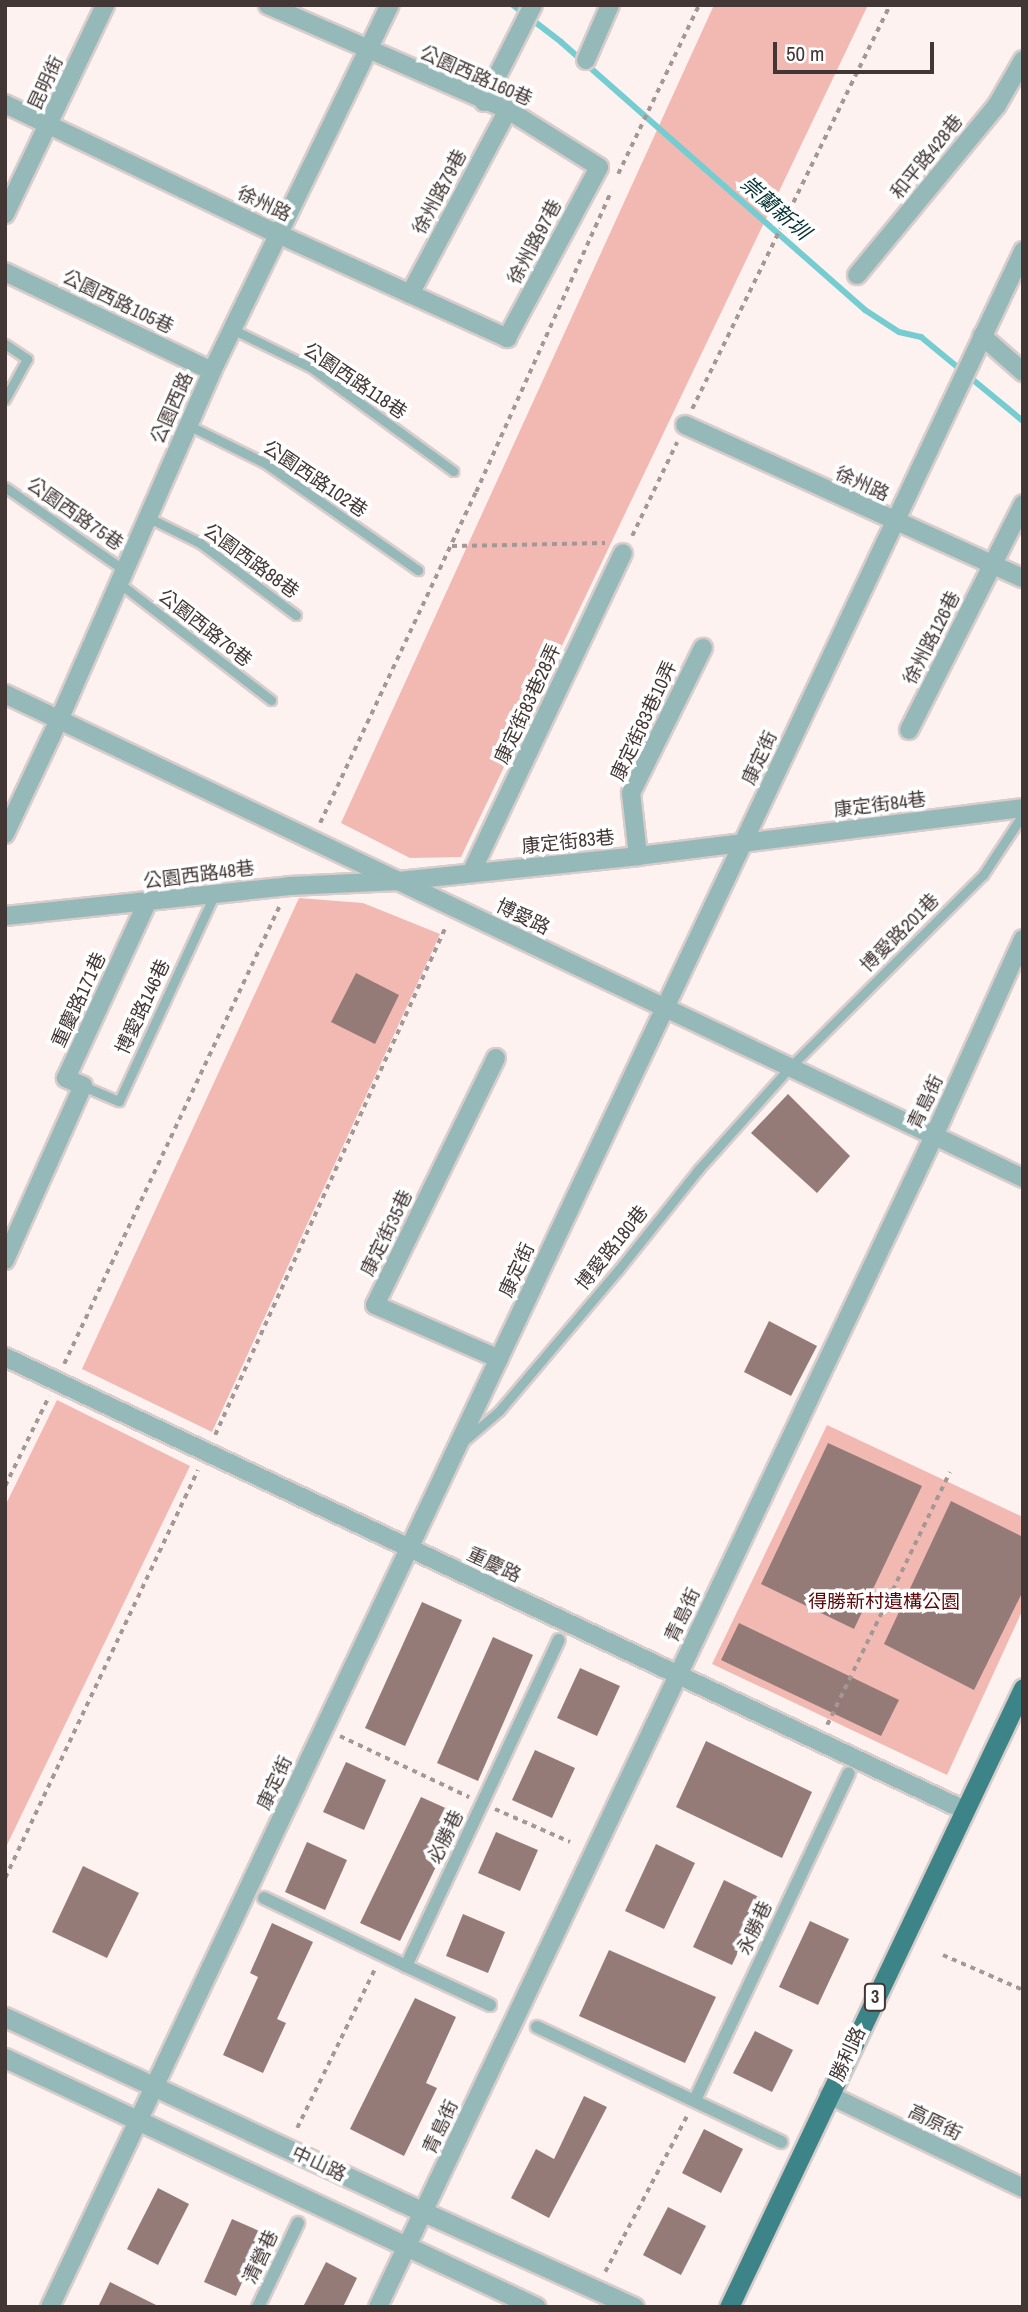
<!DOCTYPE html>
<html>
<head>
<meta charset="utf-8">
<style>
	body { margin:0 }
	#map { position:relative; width:1028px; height:2312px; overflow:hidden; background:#fdf2f0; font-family:"Archivo Narrow","Noto Sans TC",sans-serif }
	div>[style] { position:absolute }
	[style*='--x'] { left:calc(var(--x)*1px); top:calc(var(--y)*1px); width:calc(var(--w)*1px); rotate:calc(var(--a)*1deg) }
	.green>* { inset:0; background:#f2b9b2 }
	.stream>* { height:6px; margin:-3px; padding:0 3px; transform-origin:3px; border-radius:3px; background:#76cdd1 }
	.building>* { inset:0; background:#947b78 }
	.path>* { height:3.5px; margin-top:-1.75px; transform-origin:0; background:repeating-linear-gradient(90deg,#a39896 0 5px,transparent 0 10px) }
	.roads { filter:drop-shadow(2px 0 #d8cdcb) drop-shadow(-2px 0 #d8cdcb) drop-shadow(0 2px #d8cdcb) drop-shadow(0 -2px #d8cdcb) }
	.service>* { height:9px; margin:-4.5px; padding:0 4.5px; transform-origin:4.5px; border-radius:4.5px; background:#95b8b9 }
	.pedestrian>* { height:12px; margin:-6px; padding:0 6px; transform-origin:6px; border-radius:6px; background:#95b8b9 }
	.minor>* { height:18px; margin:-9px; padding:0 9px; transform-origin:9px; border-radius:9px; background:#95b8b9 }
	.tertiary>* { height:19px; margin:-9.5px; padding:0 9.5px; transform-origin:9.5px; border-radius:9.5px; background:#95b8b9 }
	.primary>* { height:19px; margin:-9.5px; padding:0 9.5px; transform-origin:9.5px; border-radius:9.5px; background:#3c8487 }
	span { translate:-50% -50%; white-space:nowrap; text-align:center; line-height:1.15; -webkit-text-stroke:7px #fff; paint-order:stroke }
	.shield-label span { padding:2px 5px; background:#fff; border:2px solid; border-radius:5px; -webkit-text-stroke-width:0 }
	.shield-label { font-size:18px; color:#423735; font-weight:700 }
	.street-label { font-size:19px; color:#423735 }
	.park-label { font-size:19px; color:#5b0809 }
	.water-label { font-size:21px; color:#033032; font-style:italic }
	.frame { position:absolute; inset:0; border:7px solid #423735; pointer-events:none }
	.scale { position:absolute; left:773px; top:42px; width:161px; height:32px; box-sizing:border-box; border:4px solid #423735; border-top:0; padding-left:9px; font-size:21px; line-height:24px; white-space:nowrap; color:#423735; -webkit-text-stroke:5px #fff; paint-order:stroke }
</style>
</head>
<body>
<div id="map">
	<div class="green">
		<i style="clip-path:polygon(714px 5px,868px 5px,461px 857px,410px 858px,341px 823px)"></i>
		<i style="clip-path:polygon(299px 898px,363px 903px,440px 934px,212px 1432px,82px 1369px)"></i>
		<i style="clip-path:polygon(57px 1400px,190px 1466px,5px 1849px,5px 1506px)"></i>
		<i style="clip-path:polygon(827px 1425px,1023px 1517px,1023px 1609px,947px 1775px,712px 1664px)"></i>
	</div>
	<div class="stream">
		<i style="--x:513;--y:5;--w:61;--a:37.6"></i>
		<i style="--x:561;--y:42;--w:405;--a:41.4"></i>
		<i style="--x:865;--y:310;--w:40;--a:32.9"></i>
		<i style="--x:899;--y:332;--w:23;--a:13"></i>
		<i style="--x:921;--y:337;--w:132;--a:39.5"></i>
	</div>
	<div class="building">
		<i style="clip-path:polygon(356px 973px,399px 995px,375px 1044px,331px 1022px)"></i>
		<i style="clip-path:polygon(788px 1094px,850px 1156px,817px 1193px,751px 1133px)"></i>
		<i style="clip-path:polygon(769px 1321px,817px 1346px,791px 1396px,744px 1372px)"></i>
		<i style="clip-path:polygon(828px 1443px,922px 1486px,854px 1629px,761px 1584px)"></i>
		<i style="clip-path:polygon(951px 1501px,1023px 1537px,1023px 1591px,974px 1690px,884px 1644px)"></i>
		<i style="clip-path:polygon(422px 1602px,462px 1620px,405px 1746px,365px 1728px)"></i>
		<i style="clip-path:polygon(739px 1623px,899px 1700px,881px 1736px,721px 1660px)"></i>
		<i style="clip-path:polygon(493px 1637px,533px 1655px,478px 1781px,437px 1763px)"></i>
		<i style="clip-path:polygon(580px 1668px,620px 1686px,597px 1736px,557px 1718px)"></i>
		<i style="clip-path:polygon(706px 1741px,812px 1792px,782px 1858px,676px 1807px)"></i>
		<i style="clip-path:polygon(535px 1750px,575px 1768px,552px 1818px,512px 1800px)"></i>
		<i style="clip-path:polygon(346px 1762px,386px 1780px,364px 1830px,323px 1812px)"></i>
		<i style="clip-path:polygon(421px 1797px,461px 1815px,400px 1941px,360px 1923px)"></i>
		<i style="clip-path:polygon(496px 1832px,538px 1850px,520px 1891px,478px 1873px)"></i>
		<i style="clip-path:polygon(307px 1842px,347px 1860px,325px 1910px,285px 1892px)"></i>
		<i style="clip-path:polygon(656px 1844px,695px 1863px,664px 1929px,625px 1911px)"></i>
		<i style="clip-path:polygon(83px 1866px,139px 1893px,107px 1958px,52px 1932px)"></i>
		<i style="clip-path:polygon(724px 1880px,763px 1899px,732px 1965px,693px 1947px)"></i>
		<i style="clip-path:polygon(463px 1914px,505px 1932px,488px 1973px,446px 1956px)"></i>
		<i style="clip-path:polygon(810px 1921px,849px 1939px,818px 2005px,779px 1987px)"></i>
		<i style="clip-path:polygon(272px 1923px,313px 1942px,277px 2019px,286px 2023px,263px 2073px,223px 2055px,258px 1977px,250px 1973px)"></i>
		<i style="clip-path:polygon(609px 1950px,716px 1997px,685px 2063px,579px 2016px)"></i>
		<i style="clip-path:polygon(415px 1998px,456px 2017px,426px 2083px,437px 2088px,404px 2156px,350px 2129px)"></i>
		<i style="clip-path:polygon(755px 2031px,793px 2050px,772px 2092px,733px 2073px)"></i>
		<i style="clip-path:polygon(584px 2096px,607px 2107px,549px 2218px,511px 2198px,536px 2149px,554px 2159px)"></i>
		<i style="clip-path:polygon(704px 2129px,743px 2149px,721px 2193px,682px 2173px)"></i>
		<i style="clip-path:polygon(158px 2188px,189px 2204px,158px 2265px,127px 2249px)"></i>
		<i style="clip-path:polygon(668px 2207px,706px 2226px,681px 2275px,643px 2255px)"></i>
		<i style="clip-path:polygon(232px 2219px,264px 2233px,236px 2296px,204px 2282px)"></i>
		<i style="clip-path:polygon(326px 2262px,357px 2278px,343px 2307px,303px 2307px)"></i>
		<i style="clip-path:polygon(110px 2282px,160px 2307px,98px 2307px)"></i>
	</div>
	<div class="path">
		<i style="--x:618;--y:174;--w:187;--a:-64.4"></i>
		<i style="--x:692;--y:409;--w:450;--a:-63.9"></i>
		<i style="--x:632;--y:536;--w:104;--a:-64.4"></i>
		<i style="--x:452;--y:546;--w:153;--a:-1.1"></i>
		<i style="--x:320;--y:823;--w:366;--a:-64.8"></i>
		<i style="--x:476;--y:492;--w:330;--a:-65.8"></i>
		<i style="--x:64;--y:1364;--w:507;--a:-64.8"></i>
		<i style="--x:215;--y:1435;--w:559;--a:-65.59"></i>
		<i style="--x:5;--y:1486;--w:100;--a:-63.9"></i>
		<i style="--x:827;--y:1725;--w:281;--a:-64.1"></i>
		<i style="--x:340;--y:1736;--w:143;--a:25.3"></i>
		<i style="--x:495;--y:1809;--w:82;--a:23.7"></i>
		<i style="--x:5;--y:1878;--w:451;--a:-64.7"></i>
		<i style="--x:943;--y:1955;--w:87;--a:23.6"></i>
		<i style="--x:297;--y:2128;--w:177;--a:-63.9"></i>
		<i style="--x:605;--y:2272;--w:178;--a:-62.3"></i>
	</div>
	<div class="roads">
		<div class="service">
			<i style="--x:232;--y:329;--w:89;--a:26"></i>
			<i style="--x:312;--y:368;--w:175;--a:36.1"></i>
			<i style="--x:5;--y:344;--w:27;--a:34"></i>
			<i style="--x:27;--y:359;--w:46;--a:118.8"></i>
			<i style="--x:188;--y:425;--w:86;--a:26.3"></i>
			<i style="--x:265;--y:463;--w:187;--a:35"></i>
			<i style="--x:5;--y:487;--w:145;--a:34.9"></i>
			<i style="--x:147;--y:517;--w:59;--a:26.1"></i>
			<i style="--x:200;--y:543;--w:120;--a:36.9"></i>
			<i style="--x:119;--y:583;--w:192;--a:37.6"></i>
			<i style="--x:83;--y:1086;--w:39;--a:23"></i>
			<i style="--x:119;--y:1101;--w:229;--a:-65.2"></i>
			<i style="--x:464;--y:1441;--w:46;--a:-40.6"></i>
			<i style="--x:499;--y:1411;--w:186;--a:-49.8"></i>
			<i style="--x:619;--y:1269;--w:127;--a:-51.4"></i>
			<i style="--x:698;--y:1170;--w:138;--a:-48.2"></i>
			<i style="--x:790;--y:1067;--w:272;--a:-44.9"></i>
			<i style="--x:983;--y:875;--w:73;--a:-56.7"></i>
		</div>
		<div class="pedestrian">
			<i style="--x:264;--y:1898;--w:157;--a:25.6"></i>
			<i style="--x:490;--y:2005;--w:93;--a:-155.1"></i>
			<i style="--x:406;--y:1966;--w:360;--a:-64.9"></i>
			<i style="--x:537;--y:2027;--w:270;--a:25.2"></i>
			<i style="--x:695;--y:2100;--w:361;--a:-64.8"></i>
			<i style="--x:258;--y:2307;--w:93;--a:-64.5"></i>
		</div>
		<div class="minor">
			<i style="--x:586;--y:60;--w:60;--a:-66.4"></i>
			<i style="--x:484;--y:102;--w:109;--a:-63.2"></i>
			<i style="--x:5;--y:104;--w:302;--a:25.5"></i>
			<i style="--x:278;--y:234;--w:252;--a:24.4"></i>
			<i style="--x:507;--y:338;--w:194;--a:-61.7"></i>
			<i style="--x:599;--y:167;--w:107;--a:-147.9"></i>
			<i style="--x:508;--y:110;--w:262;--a:-156.4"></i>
			<i style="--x:5;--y:214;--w:232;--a:-64.4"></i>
			<i style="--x:5;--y:272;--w:229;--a:25.6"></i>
			<i style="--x:857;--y:275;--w:220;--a:-50.5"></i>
			<i style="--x:997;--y:105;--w:52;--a:-60"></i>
			<i style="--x:410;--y:294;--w:208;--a:-62"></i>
			<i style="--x:982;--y:336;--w:55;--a:41.3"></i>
			<i style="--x:685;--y:425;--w:371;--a:24.4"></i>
			<i style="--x:5;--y:694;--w:1127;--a:25.43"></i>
			<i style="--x:909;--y:730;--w:253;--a:-63.2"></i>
			<i style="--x:5;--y:834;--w:126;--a:-64.7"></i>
			<i style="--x:59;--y:720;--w:381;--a:-66.3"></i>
			<i style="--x:212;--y:371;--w:407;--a:-64.1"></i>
			<i style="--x:638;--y:856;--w:63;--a:-96.3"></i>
			<i style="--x:631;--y:793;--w:162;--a:-63.6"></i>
			<i style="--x:471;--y:873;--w:354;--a:-64.6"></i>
			<i style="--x:5;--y:916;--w:286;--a:-6"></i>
			<i style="--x:289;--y:886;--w:109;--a:-2.6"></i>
			<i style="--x:398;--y:881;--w:241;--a:-5.9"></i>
			<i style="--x:638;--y:856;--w:388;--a:-7.1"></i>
			<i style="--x:496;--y:1058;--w:275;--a:116.1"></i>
			<i style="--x:375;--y:1305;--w:135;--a:23.5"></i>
			<i style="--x:5;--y:1260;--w:191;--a:-65.9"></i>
			<i style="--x:83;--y:1086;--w:19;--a:-155"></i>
			<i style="--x:66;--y:1078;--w:193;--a:-65.2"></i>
			<i style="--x:5;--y:1357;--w:1061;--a:25.28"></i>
			<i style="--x:829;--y:2095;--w:215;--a:25.6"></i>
			<i style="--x:50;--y:2307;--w:2275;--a:-64.67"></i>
			<i style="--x:378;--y:2307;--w:1296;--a:-64.6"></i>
			<i style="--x:934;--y:1136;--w:216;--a:-65.7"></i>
		</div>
		<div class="tertiary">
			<i style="--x:5;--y:2017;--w:430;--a:25"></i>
			<i style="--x:395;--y:2199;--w:262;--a:24.3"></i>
			<i style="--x:5;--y:2058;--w:586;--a:25.12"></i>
		</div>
		<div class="primary">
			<i style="--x:729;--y:2307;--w:685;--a:-64.59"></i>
		</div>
	</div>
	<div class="shield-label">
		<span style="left:875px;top:1997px">3</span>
	</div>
	<div class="street-label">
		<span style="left:476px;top:76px;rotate:24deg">公園西路160巷</span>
		<span style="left:46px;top:83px;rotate:-65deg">昆明街</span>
		<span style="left:927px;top:157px;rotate:-51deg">和平路428巷</span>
		<span style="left:440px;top:192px;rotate:-62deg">徐州路79巷</span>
		<span style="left:264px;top:204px;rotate:25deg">徐州路</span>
		<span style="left:535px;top:242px;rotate:-62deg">徐州路97巷</span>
		<span style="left:118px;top:302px;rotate:26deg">公園西路105巷</span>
		<span style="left:355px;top:381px;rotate:34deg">公園西路118巷</span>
		<span style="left:172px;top:408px;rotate:-66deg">公園西路</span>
		<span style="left:315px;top:479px;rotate:34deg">公園西路102巷</span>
		<span style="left:862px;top:484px;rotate:24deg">徐州路</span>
		<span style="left:75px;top:514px;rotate:35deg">公園西路75巷</span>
		<span style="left:251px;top:561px;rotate:36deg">公園西路88巷</span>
		<span style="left:205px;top:628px;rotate:38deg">公園西路76巷</span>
		<span style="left:932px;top:638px;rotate:-63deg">徐州路126巷</span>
		<span style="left:528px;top:704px;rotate:-65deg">康定街83巷28弄</span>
		<span style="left:644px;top:721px;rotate:-65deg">康定街83巷10弄</span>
		<span style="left:760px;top:758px;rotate:-65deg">康定街</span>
		<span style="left:880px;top:805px;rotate:-7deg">康定街84巷</span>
		<span style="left:568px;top:842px;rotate:-6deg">康定街83巷</span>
		<span style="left:199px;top:875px;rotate:-7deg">公園西路48巷</span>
		<span style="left:523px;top:917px;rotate:26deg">博愛路</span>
		<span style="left:900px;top:933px;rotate:-45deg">博愛路201巷</span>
		<span style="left:79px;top:1000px;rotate:-65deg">重慶路171巷</span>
		<span style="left:143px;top:1007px;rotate:-65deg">博愛路146巷</span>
		<span style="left:926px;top:1102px;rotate:-65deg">青島街</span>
		<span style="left:387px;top:1233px;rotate:-64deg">康定街35巷</span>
		<span style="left:612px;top:1248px;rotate:-51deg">博愛路180巷</span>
		<span style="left:517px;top:1270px;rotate:-65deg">康定街</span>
		<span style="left:494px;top:1565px;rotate:25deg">重慶路</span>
		<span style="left:683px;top:1615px;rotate:-65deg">青島街</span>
		<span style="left:275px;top:1783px;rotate:-65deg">康定街</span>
		<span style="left:446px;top:1837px;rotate:-64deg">必勝巷</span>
		<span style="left:755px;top:1928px;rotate:-65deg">永勝巷</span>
		<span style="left:848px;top:2054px;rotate:-65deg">勝利路</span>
		<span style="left:935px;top:2123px;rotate:26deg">高原街</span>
		<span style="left:441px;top:2127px;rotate:-65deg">青島街</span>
		<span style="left:319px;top:2164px;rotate:25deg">中山路</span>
		<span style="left:261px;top:2257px;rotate:-65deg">清營巷</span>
	</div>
	<div class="park-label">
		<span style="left:884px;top:1602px">得勝新村遺構公園</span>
	</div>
	<div class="water-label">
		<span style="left:775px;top:208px;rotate:41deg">崇蘭新圳</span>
	</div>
	<div class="frame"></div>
	<div class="scale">50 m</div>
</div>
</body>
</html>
